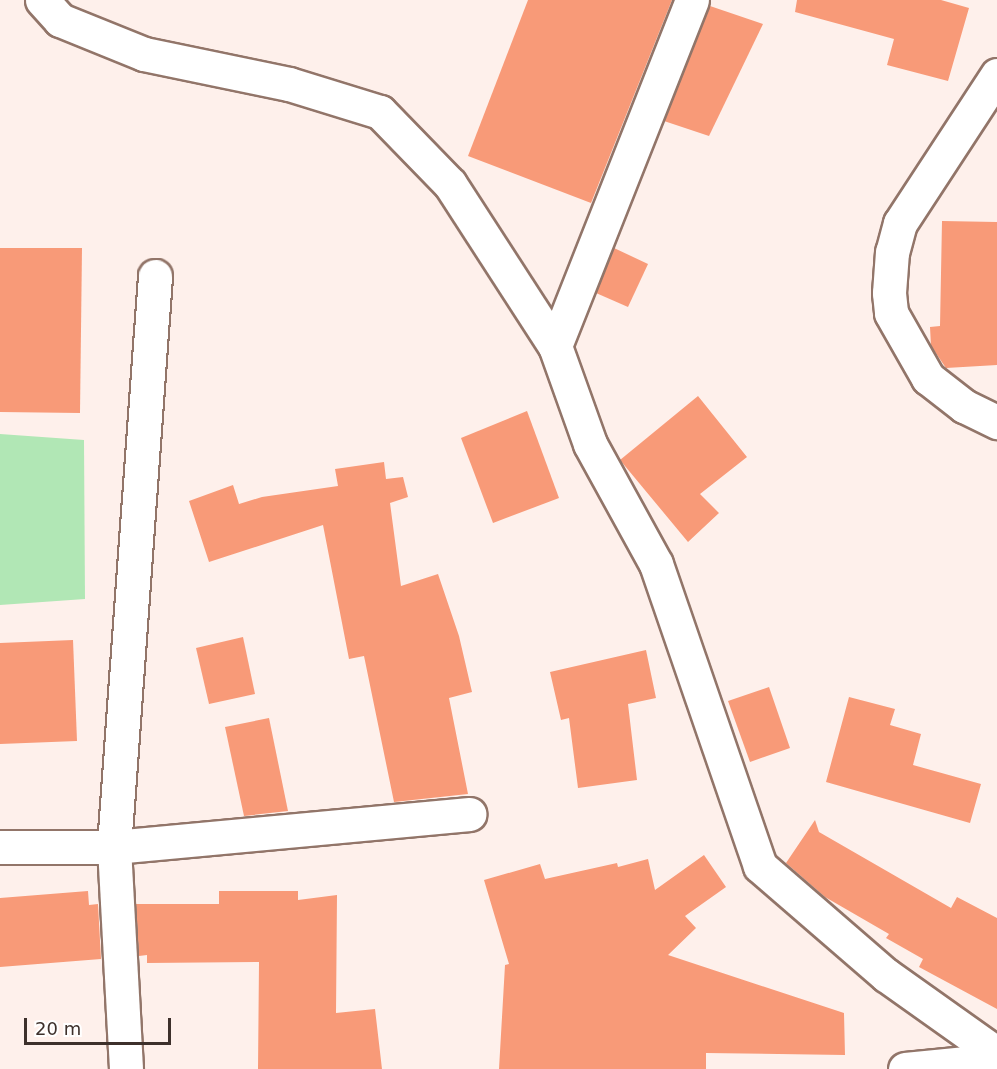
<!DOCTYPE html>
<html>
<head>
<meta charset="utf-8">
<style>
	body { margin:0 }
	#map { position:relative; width:997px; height:1069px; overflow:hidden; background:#fef0eb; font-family:"DejaVu Sans",sans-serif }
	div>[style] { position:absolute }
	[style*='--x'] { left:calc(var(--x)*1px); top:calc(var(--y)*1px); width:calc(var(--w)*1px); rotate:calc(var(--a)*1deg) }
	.green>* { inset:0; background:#b1e7b5 }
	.building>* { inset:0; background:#f89a78 }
	.roads { filter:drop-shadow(2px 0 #927569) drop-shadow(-2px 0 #927569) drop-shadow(0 2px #927569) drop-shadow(0 -2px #927569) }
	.minor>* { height:33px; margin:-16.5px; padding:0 16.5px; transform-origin:16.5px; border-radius:16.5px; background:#fff }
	span { translate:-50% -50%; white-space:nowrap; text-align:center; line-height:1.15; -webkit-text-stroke:4.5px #fff; paint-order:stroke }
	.scale { position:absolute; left:24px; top:1018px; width:147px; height:27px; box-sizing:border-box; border:3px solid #3d302b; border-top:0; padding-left:8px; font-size:18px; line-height:21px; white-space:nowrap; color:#3d302b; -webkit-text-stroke:4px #fff; paint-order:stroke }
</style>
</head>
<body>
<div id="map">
	<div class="green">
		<i style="clip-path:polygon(0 434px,84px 440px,85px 599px,0 605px)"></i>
	</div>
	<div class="building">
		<i style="clip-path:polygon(528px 0,672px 0,591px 203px,468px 156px)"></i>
		<i style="clip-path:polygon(797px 0,941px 0,969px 8px,948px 81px,887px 65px,894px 39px,795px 12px)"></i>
		<i style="clip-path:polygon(710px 6px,763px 24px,709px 136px,664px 121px)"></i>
		<i style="clip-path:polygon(942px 221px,997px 222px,997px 365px,946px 368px,931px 346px,930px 327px,940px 326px)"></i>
		<i style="clip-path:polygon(0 248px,82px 248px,80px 413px,0 412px)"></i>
		<i style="clip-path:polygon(614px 248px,648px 264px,628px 307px,596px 293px)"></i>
		<i style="clip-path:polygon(698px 396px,747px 457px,700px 494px,719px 513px,688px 542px,620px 460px)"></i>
		<i style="clip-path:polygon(527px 411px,559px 498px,493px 523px,461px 438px)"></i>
		<i style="clip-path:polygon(384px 462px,386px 479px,403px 477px,408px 497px,390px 503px,401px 586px,438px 574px,459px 636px,472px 692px,449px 698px,468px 794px,394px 802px,364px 656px,349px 659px,323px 525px,209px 562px,189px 501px,233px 485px,239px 504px,262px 497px,338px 486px,335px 469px)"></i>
		<i style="clip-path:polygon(243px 637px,255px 694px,209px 704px,196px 648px)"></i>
		<i style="clip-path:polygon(73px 640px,77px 741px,0 744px,0 643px)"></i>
		<i style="clip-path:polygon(646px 650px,656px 698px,628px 704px,637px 780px,578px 788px,569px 718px,561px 720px,550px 672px)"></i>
		<i style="clip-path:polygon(769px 687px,790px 748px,750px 762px,728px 701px)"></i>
		<i style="clip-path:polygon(849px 697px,895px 709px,890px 725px,921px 734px,913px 765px,981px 784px,970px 823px,826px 782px)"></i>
		<i style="clip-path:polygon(269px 718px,288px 811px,244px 816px,225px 727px)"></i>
		<i style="clip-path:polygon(815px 820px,819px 832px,951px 908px,957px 897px,997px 918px,997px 1009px,919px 967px,923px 959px,886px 938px,889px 934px,825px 897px,786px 863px)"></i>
		<i style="clip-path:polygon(704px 855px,726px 887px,685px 916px,696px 928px,668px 955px,844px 1013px,845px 1055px,706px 1053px,706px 1069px,499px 1069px,505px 965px,509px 964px,484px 880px,540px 864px,545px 879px,617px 863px,618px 867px,648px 859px,655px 890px)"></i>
		<i style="clip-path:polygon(88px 891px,89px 905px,98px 904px,101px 959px,0 967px,0 898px)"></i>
		<i style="clip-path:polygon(219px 891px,298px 891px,298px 900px,337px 895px,336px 1013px,375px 1009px,382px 1069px,258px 1069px,259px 962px,147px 963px,147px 955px,139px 956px,136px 904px,219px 904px)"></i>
	</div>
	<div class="roads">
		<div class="minor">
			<i style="--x:42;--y:0;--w:27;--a:48"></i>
			<i style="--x:60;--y:20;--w:91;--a:22"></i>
			<i style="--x:144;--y:54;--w:148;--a:11.7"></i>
			<i style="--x:289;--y:84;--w:95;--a:17.1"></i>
			<i style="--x:380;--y:112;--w:100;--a:45.8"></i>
			<i style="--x:450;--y:184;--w:193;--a:57.1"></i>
			<i style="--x:555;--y:346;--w:104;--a:70.3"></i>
			<i style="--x:590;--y:444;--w:137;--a:61.2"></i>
			<i style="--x:656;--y:564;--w:319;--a:71"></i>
			<i style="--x:760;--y:866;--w:167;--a:40.9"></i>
			<i style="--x:886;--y:975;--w:136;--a:35.4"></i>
			<i style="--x:997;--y:75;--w:177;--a:123.2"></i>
			<i style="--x:900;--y:223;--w:30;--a:105"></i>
			<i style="--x:892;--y:252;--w:41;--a:94.2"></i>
			<i style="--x:889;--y:293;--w:20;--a:84"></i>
			<i style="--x:891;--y:313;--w:75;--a:60.4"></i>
			<i style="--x:928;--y:378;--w:46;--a:37.9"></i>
			<i style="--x:964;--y:406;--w:37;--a:26"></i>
			<i style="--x:155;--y:276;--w:572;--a:94.11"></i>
			<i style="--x:114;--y:847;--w:357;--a:-5.3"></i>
			<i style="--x:555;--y:346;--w:372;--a:-68.4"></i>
			<i style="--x:0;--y:847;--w:114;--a:0"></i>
			<i style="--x:114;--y:847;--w:222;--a:86.9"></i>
			<i style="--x:905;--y:1069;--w:92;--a:-5.6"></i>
		</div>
	</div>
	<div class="scale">20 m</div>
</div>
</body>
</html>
